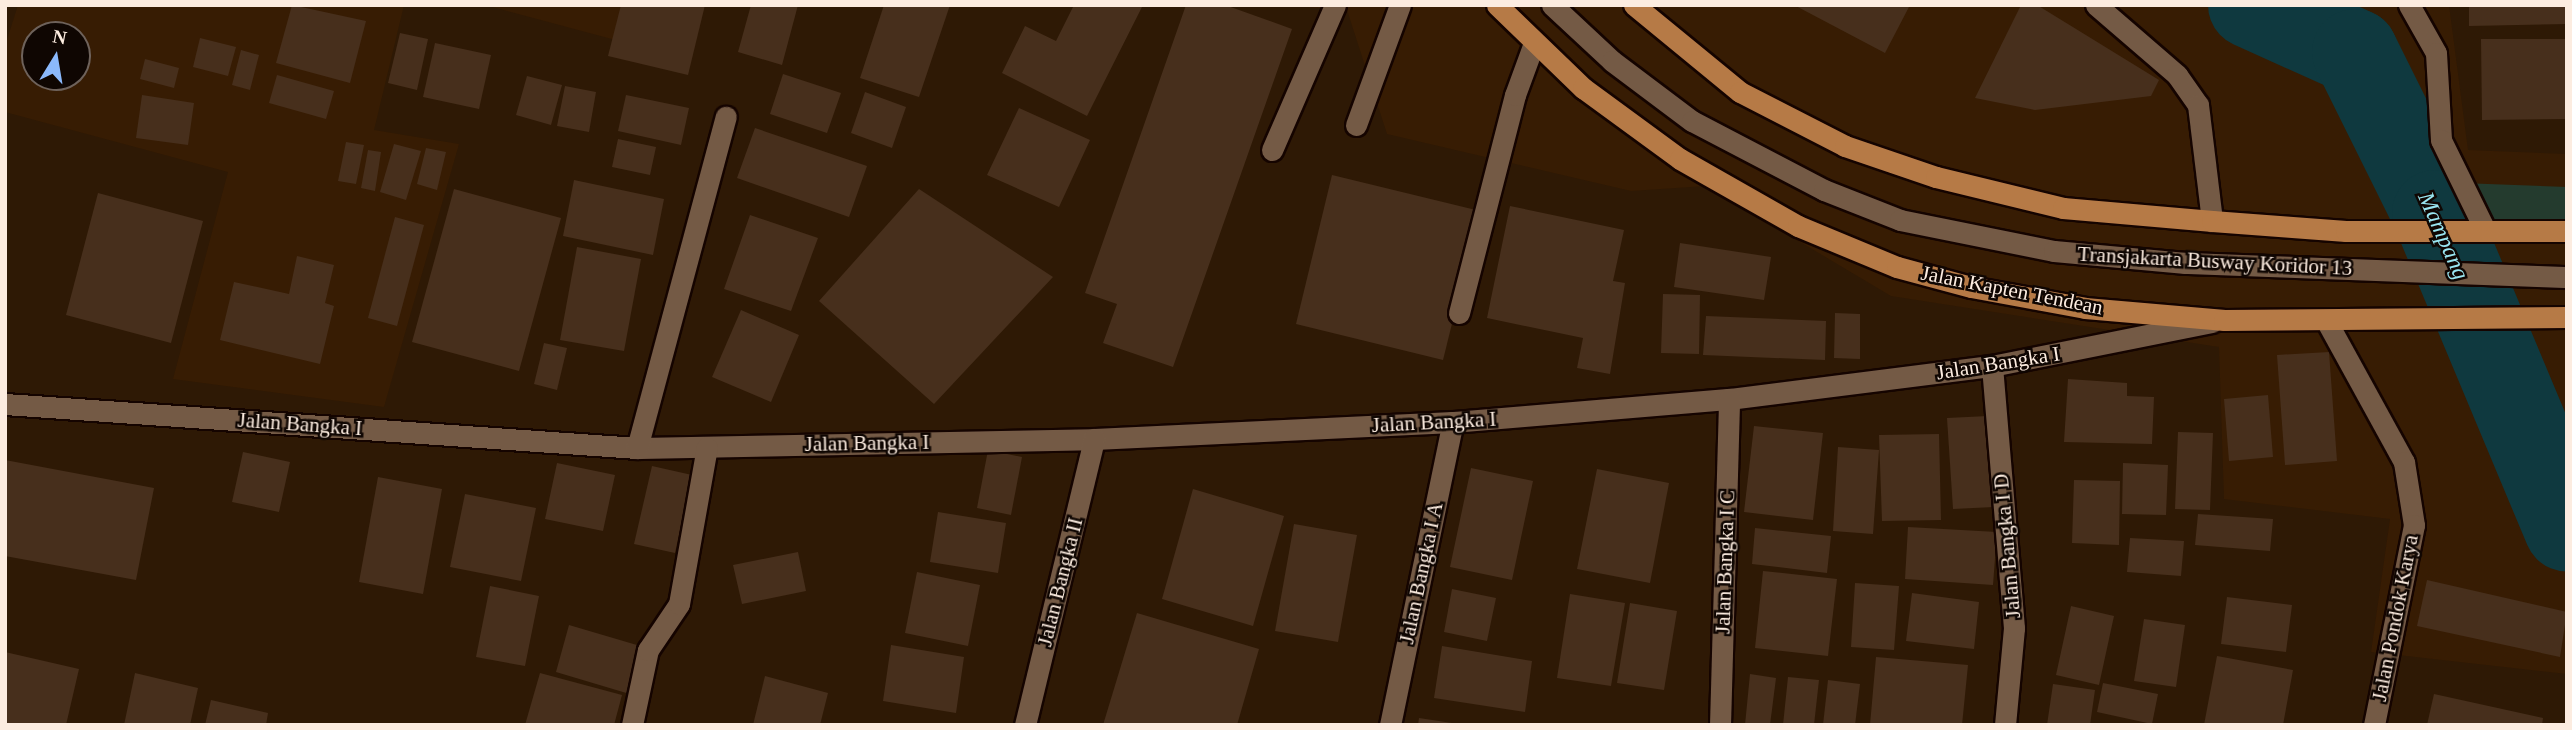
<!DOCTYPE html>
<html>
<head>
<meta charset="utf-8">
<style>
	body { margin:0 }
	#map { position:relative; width:2572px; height:730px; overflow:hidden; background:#2e1905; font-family:"Times New Roman",serif }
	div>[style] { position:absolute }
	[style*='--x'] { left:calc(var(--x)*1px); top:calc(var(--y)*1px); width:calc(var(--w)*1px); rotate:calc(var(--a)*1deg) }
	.built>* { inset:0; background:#371c03 }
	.green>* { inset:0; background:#243b2e }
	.river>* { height:86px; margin:-43px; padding:0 43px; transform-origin:43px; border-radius:43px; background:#0f393f }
	.building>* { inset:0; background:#472f1c }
	.roads { filter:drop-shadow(2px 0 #150400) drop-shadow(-2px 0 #150400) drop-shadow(0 2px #150400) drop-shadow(0 -2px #150400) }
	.minor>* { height:21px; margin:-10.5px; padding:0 10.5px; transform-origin:10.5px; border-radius:10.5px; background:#745a45 }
	.major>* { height:21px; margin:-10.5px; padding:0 10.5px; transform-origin:10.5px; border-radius:10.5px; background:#b67a46 }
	span { translate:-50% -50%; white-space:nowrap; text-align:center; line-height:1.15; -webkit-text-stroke:5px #0f0602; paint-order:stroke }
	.street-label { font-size:21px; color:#fcece0 }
	.water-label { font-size:23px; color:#9ae6f1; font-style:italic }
	.frame { position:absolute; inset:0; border:7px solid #fcece0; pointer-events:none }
	.north { position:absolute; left:21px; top:21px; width:70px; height:70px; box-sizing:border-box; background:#0f0602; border:2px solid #6e625b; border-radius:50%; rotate:11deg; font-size:19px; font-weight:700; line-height:28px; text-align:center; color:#fcece0 }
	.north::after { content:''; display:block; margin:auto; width:24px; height:32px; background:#8bb9fc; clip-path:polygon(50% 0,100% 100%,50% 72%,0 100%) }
</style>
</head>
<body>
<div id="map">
	<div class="built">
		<i style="clip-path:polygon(evenodd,18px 5px,404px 5px,374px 130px,459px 144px,384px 407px,173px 379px,228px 172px,5px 112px,5px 46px,18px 5px,35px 35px,77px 35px,77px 77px,35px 77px,35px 35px)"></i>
		<i style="clip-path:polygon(485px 5px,636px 5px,623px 42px)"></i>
		<i style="clip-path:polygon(1276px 5px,2449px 5px,2468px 150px,2567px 154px,2567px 674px,2371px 652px,2390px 519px,2224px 499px,2219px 347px,1891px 296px,1706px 186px,1631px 191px,1387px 134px,1347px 10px)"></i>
	</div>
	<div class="green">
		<i style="clip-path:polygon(2461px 183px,2567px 187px,2567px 231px,2485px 230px)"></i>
	</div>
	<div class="river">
		<i style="--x:2251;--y:5;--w:114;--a:24.3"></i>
		<i style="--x:2355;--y:52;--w:180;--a:63.6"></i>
		<i style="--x:2435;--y:213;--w:342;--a:67.3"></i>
	</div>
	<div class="building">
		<i style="clip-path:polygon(292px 5px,366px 21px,350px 83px,276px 63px)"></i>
		<i style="clip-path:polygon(621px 5px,705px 5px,688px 75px,608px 56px)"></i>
		<i style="clip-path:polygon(751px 5px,798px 5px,782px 65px,738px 52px)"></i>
		<i style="clip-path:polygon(884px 5px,950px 5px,919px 97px,860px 78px)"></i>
		<i style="clip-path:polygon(1074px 5px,1143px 5px,1087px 116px,1002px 73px,1025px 26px,1056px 41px)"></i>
		<i style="clip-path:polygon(1186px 5px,1225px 5px,1292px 29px,1173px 367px,1103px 343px,1117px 304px,1085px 293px)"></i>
		<i style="clip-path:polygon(1794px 5px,1910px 5px,1885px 53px)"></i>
		<i style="clip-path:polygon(2021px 5px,2037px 5px,2159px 80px,2151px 96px,2035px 110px,1975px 98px)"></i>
		<i style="clip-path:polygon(2469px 5px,2567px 5px,2567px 24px,2469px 26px)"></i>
		<i style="clip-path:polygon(400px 33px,428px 39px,417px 90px,388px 83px)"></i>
		<i style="clip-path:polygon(200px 38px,236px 47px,228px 76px,193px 67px)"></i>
		<i style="clip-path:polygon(2481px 39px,2567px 39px,2567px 119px,2482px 120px)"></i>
		<i style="clip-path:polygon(435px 43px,491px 55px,479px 109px,423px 97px)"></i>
		<i style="clip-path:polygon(241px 50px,259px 55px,250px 90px,232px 85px)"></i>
		<i style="clip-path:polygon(145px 59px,179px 68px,174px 88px,140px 79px)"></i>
		<i style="clip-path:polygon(783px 74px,841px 93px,827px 133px,770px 114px)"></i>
		<i style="clip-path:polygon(277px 75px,334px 91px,326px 119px,269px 103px)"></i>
		<i style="clip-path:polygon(527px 76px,562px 85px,551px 125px,516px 115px)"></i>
		<i style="clip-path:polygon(565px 86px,596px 92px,589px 132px,557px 126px)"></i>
		<i style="clip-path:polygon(865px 92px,906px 107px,892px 148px,851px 133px)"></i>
		<i style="clip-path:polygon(142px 95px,194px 103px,188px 145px,136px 138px)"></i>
		<i style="clip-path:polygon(626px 95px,689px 108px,681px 145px,618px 131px)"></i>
		<i style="clip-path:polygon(1019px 108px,1090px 140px,1059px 207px,987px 175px)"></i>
		<i style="clip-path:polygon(755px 128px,867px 166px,849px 217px,737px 178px)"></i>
		<i style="clip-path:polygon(618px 139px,656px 147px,650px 175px,612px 167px)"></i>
		<i style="clip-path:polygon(346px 142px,364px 145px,356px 184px,338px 181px)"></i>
		<i style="clip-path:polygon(394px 144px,421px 151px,406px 200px,380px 192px)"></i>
		<i style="clip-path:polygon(426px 148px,446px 152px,437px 190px,417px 184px)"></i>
		<i style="clip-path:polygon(368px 150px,381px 152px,375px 191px,361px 188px)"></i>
		<i style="clip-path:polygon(1332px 175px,1480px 211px,1443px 360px,1296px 324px)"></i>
		<i style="clip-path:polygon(574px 180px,664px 199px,653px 255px,563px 236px)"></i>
		<i style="clip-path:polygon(454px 189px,561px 218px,519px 371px,412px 342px)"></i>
		<i style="clip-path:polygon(919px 189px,1053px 277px,934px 404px,819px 301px)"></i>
		<i style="clip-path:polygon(98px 193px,203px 221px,171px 343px,66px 315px)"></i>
		<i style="clip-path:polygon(1510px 206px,1624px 230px,1613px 281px,1625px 283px,1610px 374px,1577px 368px,1583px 338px,1487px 318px)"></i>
		<i style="clip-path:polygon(750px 215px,818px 238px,791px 311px,724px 289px)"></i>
		<i style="clip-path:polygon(395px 217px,424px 225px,397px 326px,368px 318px)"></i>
		<i style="clip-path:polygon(1680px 243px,1771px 257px,1764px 300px,1674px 287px)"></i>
		<i style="clip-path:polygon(577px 247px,641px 259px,624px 351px,560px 340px)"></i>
		<i style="clip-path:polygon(297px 256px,334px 265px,325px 303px,334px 306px,320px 364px,220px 340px,234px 282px,289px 294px)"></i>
		<i style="clip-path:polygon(1663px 294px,1700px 295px,1699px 354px,1661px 353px)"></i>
		<i style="clip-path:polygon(741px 310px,799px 335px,771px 402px,712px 377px)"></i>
		<i style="clip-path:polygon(1835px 313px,1860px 314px,1860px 359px,1834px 358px)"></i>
		<i style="clip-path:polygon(1706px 316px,1826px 321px,1825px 360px,1703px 355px)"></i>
		<i style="clip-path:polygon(544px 343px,567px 348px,557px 390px,534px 384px)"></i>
		<i style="clip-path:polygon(2329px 352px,2337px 461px,2285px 465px,2277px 355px)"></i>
		<i style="clip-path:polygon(2068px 379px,2127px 383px,2127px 396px,2154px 397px,2152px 444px,2064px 442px)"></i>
		<i style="clip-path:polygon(2268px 395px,2273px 457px,2229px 461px,2224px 399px)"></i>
		<i style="clip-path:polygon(1988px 416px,1994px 507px,1953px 509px,1947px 418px)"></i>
		<i style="clip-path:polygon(1754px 426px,1823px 433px,1813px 520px,1744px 512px)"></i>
		<i style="clip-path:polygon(2178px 432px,2213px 433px,2210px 510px,2175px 509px)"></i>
		<i style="clip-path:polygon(1939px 434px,1941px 520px,1882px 521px,1879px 435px)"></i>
		<i style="clip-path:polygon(1838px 447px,1879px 450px,1873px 534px,1833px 531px)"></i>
		<i style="clip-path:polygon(988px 450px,1022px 457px,1011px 515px,977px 508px)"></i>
		<i style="clip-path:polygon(243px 452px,290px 462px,279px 512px,232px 502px)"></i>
		<i style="clip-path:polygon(5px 460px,154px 488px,136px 580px,5px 556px)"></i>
		<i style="clip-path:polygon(557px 463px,615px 475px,603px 531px,545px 519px)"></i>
		<i style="clip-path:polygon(2123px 463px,2168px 465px,2166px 515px,2122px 514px)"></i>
		<i style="clip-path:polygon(652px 466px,692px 475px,675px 553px,634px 544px)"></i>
		<i style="clip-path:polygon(1471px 468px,1533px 481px,1512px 580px,1450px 567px)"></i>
		<i style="clip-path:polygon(1597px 469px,1669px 483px,1650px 583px,1577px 569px)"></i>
		<i style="clip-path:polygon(378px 477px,442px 489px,423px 594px,359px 582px)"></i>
		<i style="clip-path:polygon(2074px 480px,2120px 481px,2119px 545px,2072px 543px)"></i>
		<i style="clip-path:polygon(1193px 489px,1284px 516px,1253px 626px,1162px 599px)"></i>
		<i style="clip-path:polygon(465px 494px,536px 508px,521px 581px,450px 567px)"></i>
		<i style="clip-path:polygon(938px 512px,1006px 523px,998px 573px,930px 562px)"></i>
		<i style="clip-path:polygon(2198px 514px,2273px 519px,2270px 551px,2195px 545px)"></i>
		<i style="clip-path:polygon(1294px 524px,1357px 535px,1338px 642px,1275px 631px)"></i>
		<i style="clip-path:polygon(1908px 527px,1997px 532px,1993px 585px,1905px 579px)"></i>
		<i style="clip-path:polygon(1755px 528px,1831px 536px,1827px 573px,1752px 564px)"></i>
		<i style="clip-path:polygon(2130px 538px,2184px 541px,2181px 576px,2127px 572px)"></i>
		<i style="clip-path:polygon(798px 552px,806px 591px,742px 604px,733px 565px)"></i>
		<i style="clip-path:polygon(1763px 571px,1837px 579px,1828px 656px,1755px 648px)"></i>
		<i style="clip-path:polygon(917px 572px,980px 585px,968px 646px,905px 633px)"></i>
		<i style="clip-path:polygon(2427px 580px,2567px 612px,2560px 657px,2417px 626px)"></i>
		<i style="clip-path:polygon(1855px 583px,1899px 586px,1894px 650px,1851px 647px)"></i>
		<i style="clip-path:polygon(490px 586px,539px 596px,525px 666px,476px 657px)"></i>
		<i style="clip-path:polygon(1452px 589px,1496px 598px,1487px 641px,1444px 632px)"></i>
		<i style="clip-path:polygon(1912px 593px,1979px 602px,1974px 649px,1906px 641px)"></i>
		<i style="clip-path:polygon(1570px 594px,1625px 603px,1611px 686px,1557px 678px)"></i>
		<i style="clip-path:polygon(2227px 597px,2292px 605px,2286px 652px,2221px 644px)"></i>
		<i style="clip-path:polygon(1630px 603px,1677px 611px,1664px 690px,1617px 683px)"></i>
		<i style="clip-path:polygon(2071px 606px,2114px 616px,2099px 685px,2056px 675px)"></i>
		<i style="clip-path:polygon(1137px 613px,1259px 649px,1237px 725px,1103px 725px)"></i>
		<i style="clip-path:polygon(2144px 619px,2185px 625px,2176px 687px,2134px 681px)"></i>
		<i style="clip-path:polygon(569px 625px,647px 648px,633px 695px,556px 672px)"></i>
		<i style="clip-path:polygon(891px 645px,964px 657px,956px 713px,883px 701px)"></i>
		<i style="clip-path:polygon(1442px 646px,1532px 661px,1525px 712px,1434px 698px)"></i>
		<i style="clip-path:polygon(5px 652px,79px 669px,66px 725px,5px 725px)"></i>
		<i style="clip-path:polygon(2217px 656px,2293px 670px,2283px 725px,2204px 725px)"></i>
		<i style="clip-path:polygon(1876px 657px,1968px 665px,1962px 725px,1870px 725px)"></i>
		<i style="clip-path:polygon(135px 673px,198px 688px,190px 725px,124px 725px)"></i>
		<i style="clip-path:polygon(540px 673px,622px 695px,614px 725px,525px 725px)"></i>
		<i style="clip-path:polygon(1750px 674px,1776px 678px,1770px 725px,1745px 725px)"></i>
		<i style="clip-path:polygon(765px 676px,828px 693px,820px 725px,753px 725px)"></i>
		<i style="clip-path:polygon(1788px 677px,1819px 680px,1814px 725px,1783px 725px)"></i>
		<i style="clip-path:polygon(1828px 680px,1860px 684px,1855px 725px,1823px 725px)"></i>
		<i style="clip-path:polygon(2103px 683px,2158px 694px,2152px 724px,2097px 712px)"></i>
		<i style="clip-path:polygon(2053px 684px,2095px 690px,2090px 725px,2047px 725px)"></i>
		<i style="clip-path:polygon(2434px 694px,2543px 718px,2542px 725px,2427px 725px)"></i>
		<i style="clip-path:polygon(211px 700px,268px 713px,266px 725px,205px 725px)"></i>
		<i style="clip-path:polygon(1419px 718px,1452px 723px,1452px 725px,1418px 725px)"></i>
	</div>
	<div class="roads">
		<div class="minor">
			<i style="--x:1552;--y:5;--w:82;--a:43"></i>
			<i style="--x:1612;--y:61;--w:100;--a:36.9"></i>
			<i style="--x:1692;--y:121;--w:149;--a:27.6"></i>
			<i style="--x:1824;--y:190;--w:82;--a:21.5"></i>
			<i style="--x:1900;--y:220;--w:157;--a:11.4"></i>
			<i style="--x:2054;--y:251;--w:132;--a:5.2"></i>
			<i style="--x:2185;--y:263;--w:382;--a:2.1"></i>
			<i style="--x:2096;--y:5;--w:107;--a:40.8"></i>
			<i style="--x:2177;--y:75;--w:37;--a:55"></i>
			<i style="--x:2198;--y:105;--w:117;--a:83.1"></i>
			<i style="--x:2409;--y:5;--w:55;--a:60.6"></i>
			<i style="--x:2436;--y:53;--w:87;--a:86.7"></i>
			<i style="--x:2441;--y:140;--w:100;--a:63.9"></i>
			<i style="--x:1356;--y:125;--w:128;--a:-69.9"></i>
			<i style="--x:1272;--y:150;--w:158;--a:-66.5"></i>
			<i style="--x:1459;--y:313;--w:225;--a:-75.6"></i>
			<i style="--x:1515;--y:95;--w:55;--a:-69.9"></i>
			<i style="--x:2327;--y:322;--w:160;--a:61.2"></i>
			<i style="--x:2404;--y:462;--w:64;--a:81"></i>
			<i style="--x:2414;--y:525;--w:204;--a:101.3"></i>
			<i style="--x:1992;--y:366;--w:263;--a:85.2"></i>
			<i style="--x:2014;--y:628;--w:97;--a:95.3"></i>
			<i style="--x:5;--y:404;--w:634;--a:3.98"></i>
			<i style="--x:637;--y:448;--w:457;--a:-1.1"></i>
			<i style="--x:1094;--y:439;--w:359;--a:-2.7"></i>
			<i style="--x:1453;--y:422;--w:277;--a:-4.8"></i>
			<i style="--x:1729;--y:399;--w:265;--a:-7.2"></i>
			<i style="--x:1992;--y:366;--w:224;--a:-11.3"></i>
			<i style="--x:637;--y:448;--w:343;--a:-75"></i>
			<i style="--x:632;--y:725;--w:77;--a:-78"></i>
			<i style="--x:648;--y:650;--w:55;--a:-56"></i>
			<i style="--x:679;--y:604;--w:159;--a:-79.9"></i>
			<i style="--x:1025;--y:725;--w:294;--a:-76.4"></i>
			<i style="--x:1390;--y:725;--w:309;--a:-78.3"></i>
			<i style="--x:1720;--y:725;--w:326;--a:-88.4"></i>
		</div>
		<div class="major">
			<i style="--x:1497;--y:5;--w:120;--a:44"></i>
			<i style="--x:1583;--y:88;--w:120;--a:36.2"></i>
			<i style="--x:1680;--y:159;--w:136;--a:29.6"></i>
			<i style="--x:1798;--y:226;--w:107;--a:22.5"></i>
			<i style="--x:1897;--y:267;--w:77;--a:15.1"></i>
			<i style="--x:1971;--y:287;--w:116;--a:10.4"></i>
			<i style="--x:2085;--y:308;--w:140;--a:4.9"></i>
			<i style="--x:2224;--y:320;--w:343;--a:-0.5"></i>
			<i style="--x:1634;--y:5;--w:137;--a:39.4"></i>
			<i style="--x:1740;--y:92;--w:118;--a:27.2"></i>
			<i style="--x:1845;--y:146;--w:96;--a:18.8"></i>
			<i style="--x:1936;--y:177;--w:131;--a:13.7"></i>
			<i style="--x:2063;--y:208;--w:150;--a:5"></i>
			<i style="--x:2212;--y:221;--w:134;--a:4.3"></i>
			<i style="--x:2346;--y:231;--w:221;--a:0"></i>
		</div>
	</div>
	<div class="street-label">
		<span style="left:2215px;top:261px;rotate:3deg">Transjakarta Busway Koridor 13</span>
		<span style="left:2012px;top:290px;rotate:11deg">Jalan Kapten Tendean</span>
		<span style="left:1998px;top:363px;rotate:-9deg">Jalan Bangka I</span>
		<span style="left:1434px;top:422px;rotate:-3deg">Jalan Bangka I</span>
		<span style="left:300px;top:424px;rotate:4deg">Jalan Bangka I</span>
		<span style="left:867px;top:443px;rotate:-1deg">Jalan Bangka I</span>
		<span style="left:2007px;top:546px;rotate:-95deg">Jalan Bangka I D</span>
		<span style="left:1725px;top:562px;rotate:-88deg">Jalan Bangka I C</span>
		<span style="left:1421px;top:573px;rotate:-78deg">Jalan Bangka I A</span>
		<span style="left:1060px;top:582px;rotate:-76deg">Jalan Bangka II</span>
		<span style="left:2395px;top:618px;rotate:-79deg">Jalan Pondok Karya</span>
	</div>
	<div class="water-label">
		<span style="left:2443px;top:236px;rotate:66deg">Mampang</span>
	</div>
	<div class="frame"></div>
	<div class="north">N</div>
</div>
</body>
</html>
